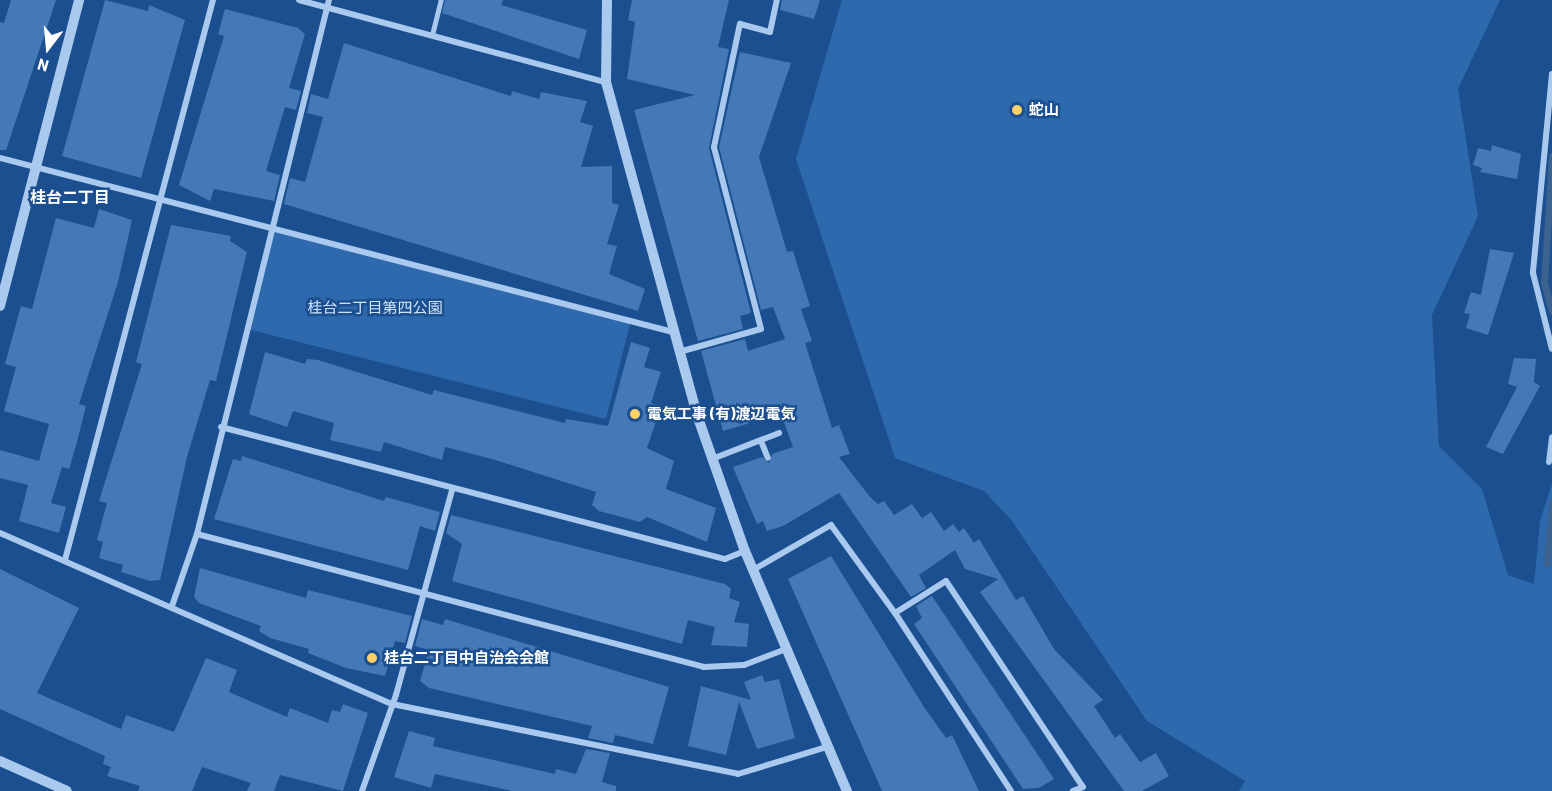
<!DOCTYPE html>
<html>
<head>
<meta charset="utf-8">
<style>
	body { margin:0 }
	#map { position:relative; width:1552px; height:791px; overflow:hidden; background:#1b4f8f; font-family:Barlow,"Noto Sans JP",sans-serif }
	div>[style] { position:absolute }
	[style*='--x'] { left:calc(var(--x)*1px); top:calc(var(--y)*1px); width:calc(var(--w)*1px); rotate:calc(var(--a)*1deg) }
	.green>* { inset:0; background:#2e69ad }
	.stream>* { height:7px; margin:-3.5px; padding:0 3.5px; transform-origin:3.5px; border-radius:3.5px; background:#3c6290 }
	.building>* { inset:0; background:#4478b7 }
	.service>* { height:4.5px; margin:-2.25px; padding:0 2.25px; transform-origin:2.25px; border-radius:2.25px; background:#a9c9ee }
	.minor>* { height:6px; margin:-3px; padding:0 3px; transform-origin:3px; border-radius:3px; background:#a9c9ee }
	.tertiary>* { height:10px; margin:-5px; padding:0 5px; transform-origin:5px; border-radius:5px; background:#a9c9ee }
	.dots>* { width:16px; height:16px; translate:-50% -50%; box-sizing:border-box; border:3px solid #1b4f8f; border-radius:50% }
	span { translate:-50% -50%; white-space:nowrap; text-align:center; line-height:1.15; -webkit-text-stroke:5px #1b4f8f; paint-order:stroke }
	.poi-label { font-size:15px; color:#fff; font-weight:700 }
	.left { translate:0 -50%; text-align:left }
	.park-label { font-size:15px; color:#cfe3fa }
	.neighbourhood-label { font-size:16px; color:#fff; font-weight:700 }
	.north { position:absolute; left:18px; top:18px; width:60px; height:60px; -webkit-text-stroke:4px #1b4f8f; paint-order:stroke; rotate:196deg; font-size:16px; font-weight:700; line-height:24px; text-align:center; color:#fff }
	.north::after { content:''; display:block; margin:auto; width:21px; height:27px; background:#fff; clip-path:polygon(50% 0,100% 100%,50% 72%,0 100%) }
</style>
</head>
<body>
<div id="map">
	<div class="green">
		<i style="clip-path:polygon(842px 0,1500px 0,1458px 89px,1478px 216px,1432px 315px,1439px 446px,1482px 489px,1508px 575px,1534px 584px,1540px 521px,1552px 484px,1552px 791px,1239px 791px,1245px 781px,1147px 721px,1012px 521px,984px 491px,895px 458px,796px 159px)"></i>
		<i style="clip-path:polygon(272px 229px,631px 320px,606px 419px,247px 329px)"></i>
	</div>
	<div class="stream">
		<i style="--x:1552;--y:156;--w:126;--a:93.6"></i>
		<i style="--x:1544;--y:282;--w:30;--a:75"></i>
		<i style="--x:1547;--y:563;--w:60;--a:-85.2"></i>
	</div>
	<div class="building">
		<i style="clip-path:polygon(11px 0,56px 0,6px 150px,0 150px,0 22px,4px 23px)"></i>
		<i style="clip-path:polygon(105px 0,148px 11px,149px 5px,185px 20px,141px 178px,62px 156px)"></i>
		<i style="clip-path:polygon(445px 0,503px 0,501px 5px,587px 30px,579px 59px,442px 13px)"></i>
		<i style="clip-path:polygon(632px 0,729px 0,718px 47px,729px 49px,709px 148px,751px 313px,740px 316px,743px 329px,698px 341px,634px 110px,695px 95px,627px 79px,635px 22px,628px 20px)"></i>
		<i style="clip-path:polygon(782px 0,820px 0,814px 19px,780px 10px)"></i>
		<i style="clip-path:polygon(225px 9px,298px 28px,305px 34px,289px 88px,301px 91px,296px 110px,285px 107px,266px 171px,280px 175px,274px 201px,214px 189px,210px 201px,179px 185px,224px 36px,218px 34px)"></i>
		<i style="clip-path:polygon(344px 43px,511px 96px,512px 91px,539px 99px,541px 92px,587px 101px,580px 122px,593px 126px,581px 167px,612px 166px,612px 203px,619px 205px,607px 244px,617px 246px,609px 274px,645px 289px,638px 311px,284px 204px,290px 178px,305px 182px,323px 117px,307px 113px,311px 94px,328px 99px)"></i>
		<i style="clip-path:polygon(740px 52px,791px 63px,759px 157px,787px 252px,793px 251px,810px 306px,801px 309px,812px 341px,805px 343px,832px 428px,839px 425px,850px 454px,839px 457px,870px 497px,878px 504px,884px 501px,894px 515px,912px 504px,922px 518px,931px 512px,944px 531px,953px 524px,959px 532px,964px 528px,974px 543px,979px 539px,1016px 600px,1023px 596px,1054px 649px,1103px 700px,1094px 706px,1115px 738px,1120px 734px,1140px 762px,1156px 753px,1169px 776px,1142px 791px,1124px 791px,980px 592px,998px 579px,965px 569px,955px 550px,919px 575px,926px 588px,911px 597px,839px 493px,783px 526px,767px 531px,763px 521px,757px 524px,733px 467px,762px 457px,769px 463px,772px 454px,793px 447px,781px 414px,723px 431px,701px 351px,745px 339px,748px 351px,785px 339px,773px 307px,761px 310px,719px 147px)"></i>
		<i style="clip-path:polygon(1492px 145px,1521px 154px,1517px 179px,1480px 172px,1482px 168px,1473px 165px,1478px 148px,1491px 151px)"></i>
		<i style="clip-path:polygon(99px 209px,132px 220px,118px 282px,79px 404px,86px 406px,77px 442px,69px 469px,62px 467px,51px 503px,66px 507px,59px 533px,19px 521px,28px 485px,0 478px,0 450px,39px 461px,49px 424px,4px 411px,16px 367px,5px 364px,21px 306px,32px 309px,56px 218px,94px 228px)"></i>
		<i style="clip-path:polygon(171px 225px,231px 236px,230px 241px,247px 252px,216px 381px,210px 380px,187px 457px,160px 580px,150px 581px,121px 572px,123px 565px,99px 558px,103px 542px,97px 540px,107px 503px,99px 501px,142px 364px,136px 362px)"></i>
		<i style="clip-path:polygon(1490px 249px,1514px 253px,1488px 335px,1466px 328px,1470px 314px,1464px 313px,1471px 292px,1481px 295px)"></i>
		<i style="clip-path:polygon(631px 342px,650px 348px,644px 367px,661px 372px,651px 403px,661px 406px,647px 448px,674px 461px,666px 489px,716px 508px,707px 542px,647px 517px,640px 522px,599px 511px,592px 505px,596px 492px,492px 459px,445px 447px,442px 460px,384px 442px,381px 452px,330px 440px,334px 423px,293px 411px,287px 427px,249px 414px,265px 352px,305px 364px,307px 359px,318px 360px,432px 395px,434px 390px,565px 423px,566px 419px,608px 426px)"></i>
		<i style="clip-path:polygon(1514px 358px,1536px 359px,1534px 382px,1540px 386px,1503px 454px,1486px 447px,1517px 387px,1508px 384px)"></i>
		<i style="clip-path:polygon(242px 456px,384px 501px,386px 497px,440px 512px,435px 531px,420px 526px,408px 570px,214px 519px,233px 459px,241px 461px)"></i>
		<i style="clip-path:polygon(451px 515px,725px 584px,731px 589px,729px 598px,740px 602px,734px 622px,749px 624px,747px 647px,711px 645px,715px 627px,688px 620px,682px 644px,452px 581px,462px 544px,446px 533px)"></i>
		<i style="clip-path:polygon(831px 556px,924px 707px,946px 738px,952px 735px,979px 791px,882px 791px,788px 579px)"></i>
		<i style="clip-path:polygon(200px 568px,306px 598px,308px 590px,412px 616px,405px 643px,395px 641px,385px 676px,346px 668px,308px 653px,309px 649px,270px 638px,259px 631px,261px 626px,199px 603px,194px 597px)"></i>
		<i style="clip-path:polygon(0 569px,79px 608px,37px 693px,121px 729px,126px 715px,174px 732px,206px 658px,237px 670px,229px 692px,287px 717px,290px 708px,328px 723px,332px 710px,340px 712px,343px 704px,368px 713px,343px 791px,280px 775px,274px 791px,247px 791px,251px 783px,202px 767px,192px 791px,138px 791px,140px 786px,107px 776px,111px 767px,103px 764px,105px 756px,0 709px)"></i>
		<i style="clip-path:polygon(932px 596px,1054px 779px,1039px 788px,1023px 789px,914px 624px,922px 618px,916px 606px)"></i>
		<i style="clip-path:polygon(422px 619px,443px 625px,445px 619px,669px 687px,653px 744px,615px 735px,613px 743px,588px 738px,592px 726px,429px 688px,420px 681px,429px 650px,415px 646px)"></i>
		<i style="clip-path:polygon(762px 675px,765px 682px,779px 679px,795px 738px,757px 749px,739px 702px,726px 755px,688px 746px,701px 686px,751px 700px,744px 682px)"></i>
		<i style="clip-path:polygon(409px 731px,435px 738px,433px 746px,555px 774px,556px 769px,576px 774px,586px 749px,610px 753px,602px 782px,616px 786px,616px 791px,512px 791px,435px 774px,431px 788px,394px 777px)"></i>
	</div>
	<div class="service">
		<i style="--x:432;--y:35;--w:36;--a:-76"></i>
	</div>
	<div class="minor">
		<i style="--x:299;--y:0;--w:318;--a:15"></i>
		<i style="--x:1552;--y:74;--w:200;--a:95.5"></i>
		<i style="--x:1533;--y:273;--w:78;--a:76"></i>
		<i style="--x:0;--y:158;--w:695;--a:14.5"></i>
		<i style="--x:679;--y:352;--w:85;--a:-15.7"></i>
		<i style="--x:761;--y:329;--w:188;--a:-104.5"></i>
		<i style="--x:714;--y:147;--w:126;--a:-78.1"></i>
		<i style="--x:740;--y:24;--w:31;--a:15"></i>
		<i style="--x:770;--y:32;--w:33;--a:-78"></i>
		<i style="--x:221;--y:427;--w:521;--a:14.68"></i>
		<i style="--x:725;--y:559;--w:22;--a:-22"></i>
		<i style="--x:761;--y:441;--w:18;--a:68"></i>
		<i style="--x:712;--y:459;--w:72;--a:-21.2"></i>
		<i style="--x:1549;--y:462;--w:25;--a:-83"></i>
		<i style="--x:0;--y:533;--w:428;--a:23.6"></i>
		<i style="--x:392;--y:704;--w:353;--a:11.4"></i>
		<i style="--x:738;--y:774;--w:93;--a:-16.9"></i>
		<i style="--x:197;--y:534;--w:524;--a:14.7"></i>
		<i style="--x:704;--y:667;--w:40;--a:-2.9"></i>
		<i style="--x:744;--y:665;--w:45;--a:-20.9"></i>
		<i style="--x:65;--y:560;--w:579;--a:-75.2"></i>
		<i style="--x:753;--y:570;--w:90;--a:-30"></i>
		<i style="--x:831;--y:525;--w:109;--a:54"></i>
		<i style="--x:895;--y:613;--w:60;--a:-32.1"></i>
		<i style="--x:946;--y:581;--w:247;--a:56.4"></i>
		<i style="--x:1083;--y:787;--w:11;--a:158"></i>
		<i style="--x:172;--y:606;--w:76;--a:-70.9"></i>
		<i style="--x:197;--y:534;--w:550;--a:-76.12"></i>
		<i style="--x:895;--y:613;--w:212;--a:56.9"></i>
		<i style="--x:362;--y:791;--w:102;--a:-70.5"></i>
		<i style="--x:396;--y:695;--w:213;--a:-74.7"></i>
	</div>
	<div class="tertiary">
		<i style="--x:607;--y:0;--w:82;--a:90.7"></i>
		<i style="--x:606;--y:82;--w:345;--a:74.7"></i>
		<i style="--x:697;--y:415;--w:144;--a:70.6"></i>
		<i style="--x:745;--y:551;--w:261;--a:67"></i>
		<i style="--x:0;--y:306;--w:316;--a:-75.5"></i>
		<i style="--x:0;--y:761;--w:73;--a:24.1"></i>
	</div>
	<div class="dots">
		<i style="left:1017px;top:110px;background:#ffd166"></i>
		<i style="left:635px;top:414px;background:#ffd166"></i>
		<i style="left:372px;top:658px;background:#ffd166"></i>
	</div>
	<div class="poi-label">
		<span class="left" style="left:1029px;top:110px">蛇山</span>
		<span class="left" style="left:647px;top:414px">電気工事 (有)渡辺電気</span>
		<span class="left" style="left:384px;top:658px">桂台二丁目中自治会会館</span>
	</div>
	<div class="park-label">
		<span style="left:375px;top:308px">桂台二丁目第四公園</span>
	</div>
	<div class="neighbourhood-label">
		<span style="left:70px;top:197px">桂台二丁目</span>
	</div>
	<div class="north">N</div>
</div>
</body>
</html>
